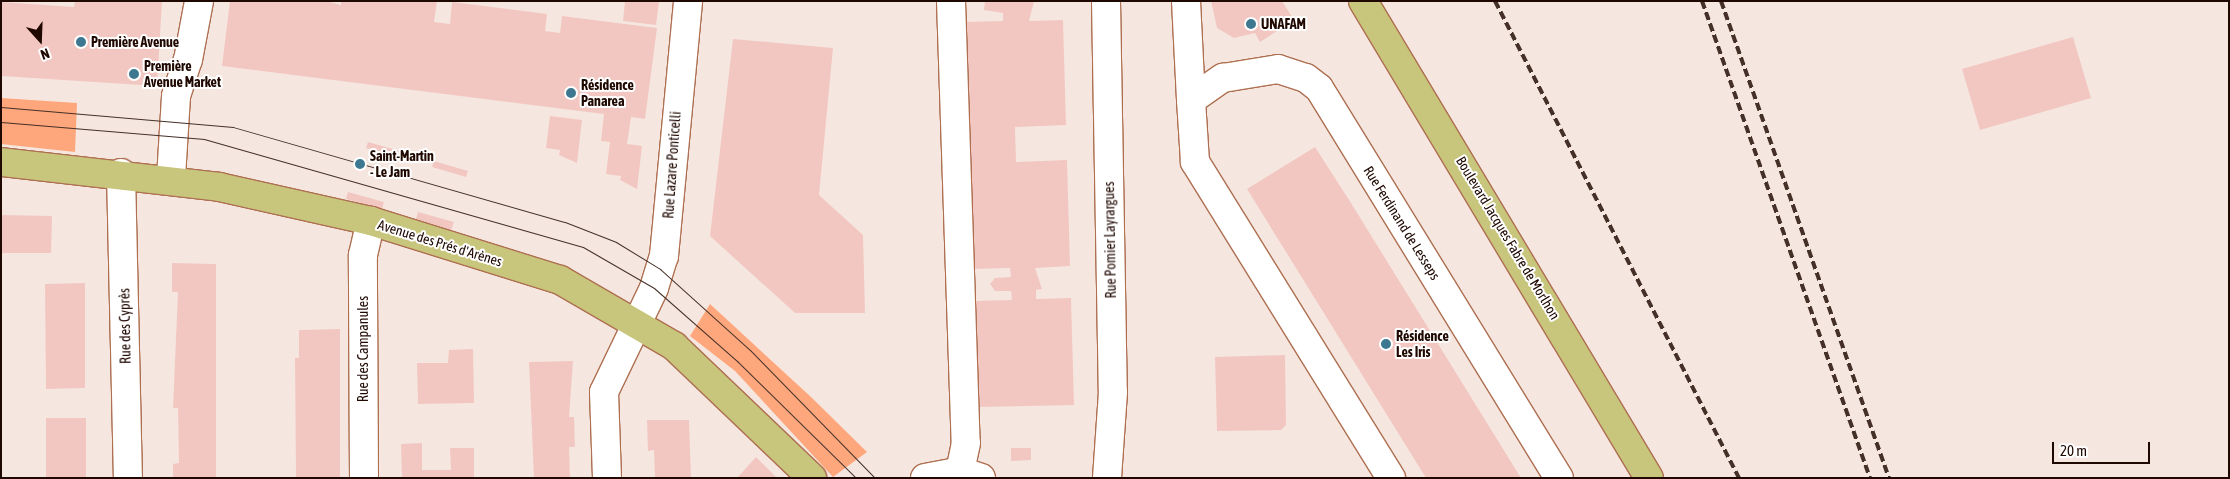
<!DOCTYPE html>
<html>
<head>
<meta charset="utf-8">
<style>
	body { margin:0 }
	#map { position:relative; width:2230px; height:479px; overflow:hidden; background:#f5e7e0; font-family:"Asap Condensed",sans-serif }
	div>[style] { position:absolute }
	[style*='--x'] { left:calc(var(--x)*1px); top:calc(var(--y)*1px); width:calc(var(--w)*1px); rotate:calc(var(--a)*1deg) }
	.green>* { inset:0; background:#fea77c }
	.building>* { inset:0; background:#f3c7c1 }
	.roads { filter:drop-shadow(1px 0 #ae6f51) drop-shadow(-1px 0 #ae6f51) drop-shadow(0 1px #ae6f51) drop-shadow(0 -1px #ae6f51) }
	.minor>* { height:28px; margin:-14px; padding:0 14px; transform-origin:14px; border-radius:14px; background:#fff }
	.major>* { height:28px; margin:-14px; padding:0 14px; transform-origin:14px; border-radius:14px; background:#c8c57c }
	.tram>* { height:1px; margin:-0.5px; padding:0 0.5px; transform-origin:0.5px; border-radius:0.5px; background:#453028 }
	.rail>* { height:4px; margin-top:-2px; transform-origin:0; background:repeating-linear-gradient(90deg,#453028 0 8px,transparent 0 12px) }
	.dots>* { width:14px; height:14px; translate:-50% -50%; box-sizing:border-box; border:2px solid #fff; border-radius:50% }
	span { translate:-50% -50%; white-space:nowrap; text-align:center; line-height:1.15; -webkit-text-stroke:4px #fff; paint-order:stroke }
	.poi-label { font-size:14px; color:#1f0800; font-weight:700 }
	.left { translate:0 -50%; text-align:left }
	.street-label { font-size:14px; color:#1f0800 }
	.frame { position:absolute; inset:0; border:2px solid #1f0800; pointer-events:none }
	.north { position:absolute; left:15px; top:15px; width:50px; height:50px; -webkit-text-stroke:4px #fff; paint-order:stroke; rotate:160deg; font-size:14px; font-weight:700; line-height:20px; text-align:center; color:#1f0800 }
	.north::after { content:''; display:block; margin:auto; width:18px; height:22px; background:#1f0800; clip-path:polygon(50% 0,100% 100%,50% 72%,0 100%) }
	.scale { position:absolute; left:2052px; top:442px; width:98px; height:22px; box-sizing:border-box; border:2px solid #1f0800; border-top:0; padding-left:6px; font-size:15px; line-height:18px; white-space:nowrap; color:#1f0800; -webkit-text-stroke:4px #fff; paint-order:stroke }
</style>
</head>
<body>
<div id="map">
	<div class="green">
		<i style="clip-path:polygon(1px 98px,77px 103px,75px 152px,1px 144px)"></i>
		<i style="clip-path:polygon(710px 304px,811px 397px,867px 452px,833px 477px,735px 371px,690px 336px)"></i>
	</div>
	<div class="building">
		<i style="clip-path:polygon(75px 1px,162px 1px,157px 86px,1px 76px,1px 2px,74px 7px)"></i>
		<i style="clip-path:polygon(230px 1px,326px 1px,341px 5px,341px 1px,437px 1px,434px 22px,450px 24px,452px 2px,547px 14px,545px 31px,560px 33px,562px 16px,657px 28px,645px 119px,631px 117px,627px 144px,642px 146px,637px 189px,620px 180px,621px 176px,606px 174px,610px 142px,601px 141px,604px 114px,222px 66px)"></i>
		<i style="clip-path:polygon(625px 1px,659px 2px,656px 25px,623px 21px)"></i>
		<i style="clip-path:polygon(985px 1px,1034px 1px,1029px 21px,1063px 20px,1066px 125px,1015px 127px,1016px 162px,1067px 160px,1070px 266px,1035px 268px,1042px 289px,1036px 290px,1036px 299px,1071px 298px,1074px 405px,976px 407px,973px 301px,1012px 300px,1011px 291px,995px 291px,990px 284px,995px 278px,1011px 277px,1010px 268px,972px 269px,964px 22px,1003px 21px,1003px 13px,984px 10px)"></i>
		<i style="clip-path:polygon(1211px 1px,1282px 1px,1294px 20px,1260px 42px,1255px 33px,1234px 38px,1217px 28px)"></i>
		<i style="clip-path:polygon(2073px 37px,2091px 98px,1980px 130px,1962px 69px)"></i>
		<i style="clip-path:polygon(733px 39px,833px 48px,819px 195px,863px 235px,865px 313px,795px 313px,710px 236px)"></i>
		<i style="clip-path:polygon(550px 116px,582px 120px,577px 163px,559px 155px,560px 150px,546px 148px)"></i>
		<i style="clip-path:polygon(368px 142px,400px 151px,398px 157px,366px 148px)"></i>
		<i style="clip-path:polygon(1315px 147px,1351px 203px,1521px 478px,1426px 478px,1247px 189px)"></i>
		<i style="clip-path:polygon(434px 161px,468px 171px,466px 177px,432px 167px)"></i>
		<i style="clip-path:polygon(348px 192px,384px 202px,382px 209px,346px 199px)"></i>
		<i style="clip-path:polygon(418px 212px,454px 222px,451px 230px,416px 219px)"></i>
		<i style="clip-path:polygon(1px 215px,52px 216px,51px 253px,1px 253px)"></i>
		<i style="clip-path:polygon(172px 263px,216px 264px,216px 478px,173px 478px,173px 464px,179px 463px,178px 408px,173px 408px,178px 292px,172px 292px)"></i>
		<i style="clip-path:polygon(85px 283px,85px 388px,46px 389px,45px 284px)"></i>
		<i style="clip-path:polygon(340px 329px,340px 478px,296px 478px,295px 358px,299px 358px,299px 330px)"></i>
		<i style="clip-path:polygon(473px 349px,474px 403px,418px 404px,417px 363px,448px 363px,449px 350px)"></i>
		<i style="clip-path:polygon(1285px 355px,1286px 425px,1281px 430px,1217px 431px,1215px 357px)"></i>
		<i style="clip-path:polygon(573px 361px,569px 417px,574px 417px,575px 447px,569px 447px,570px 478px,534px 478px,529px 362px)"></i>
		<i style="clip-path:polygon(46px 418px,86px 418px,86px 478px,46px 478px)"></i>
		<i style="clip-path:polygon(647px 420px,689px 420px,691px 478px,655px 478px,654px 450px,648px 451px)"></i>
		<i style="clip-path:polygon(422px 443px,422px 470px,451px 470px,450px 448px,474px 448px,474px 478px,402px 478px,401px 444px)"></i>
		<i style="clip-path:polygon(1011px 448px,1031px 448px,1031px 460px,1011px 461px)"></i>
		<i style="clip-path:polygon(756px 457px,777px 478px,737px 478px)"></i>
	</div>
	<div class="roads">
		<div class="minor">
			<i style="--x:951;--y:1;--w:442;--a:88.1"></i>
			<i style="--x:966;--y:443;--w:29;--a:102"></i>
			<i style="--x:1106;--y:1;--w:391;--a:89"></i>
			<i style="--x:1113;--y:392;--w:86;--a:94"></i>
			<i style="--x:1186;--y:1;--w:99;--a:87.1"></i>
			<i style="--x:121;--y:173;--w:305;--a:88.7"></i>
			<i style="--x:171;--y:178;--w:82;--a:-86.5"></i>
			<i style="--x:176;--y:96;--w:38;--a:-72"></i>
			<i style="--x:188;--y:60;--w:60;--a:-79.4"></i>
			<i style="--x:364;--y:478;--w:223;--a:-90.3"></i>
			<i style="--x:363;--y:255;--w:35;--a:-77"></i>
			<i style="--x:607;--y:478;--w:86;--a:-92"></i>
			<i style="--x:604;--y:392;--w:115;--a:-64.3"></i>
			<i style="--x:654;--y:288;--w:34;--a:-73"></i>
			<i style="--x:664;--y:256;--w:256;--a:-84.6"></i>
			<i style="--x:925;--y:478;--w:36;--a:-11"></i>
			<i style="--x:960;--y:471;--w:22;--a:18"></i>
			<i style="--x:1391;--y:478;--w:372;--a:-121.8"></i>
			<i style="--x:1195;--y:162;--w:62;--a:-93.7"></i>
			<i style="--x:1191;--y:100;--w:39;--a:-35"></i>
			<i style="--x:1223;--y:78;--w:56;--a:-9.3"></i>
			<i style="--x:1278;--y:69;--w:29;--a:18"></i>
			<i style="--x:1306;--y:78;--w:16;--a:38"></i>
			<i style="--x:1319;--y:88;--w:458;--a:58.4"></i>
		</div>
		<div class="major">
			<i style="--x:1363;--y:1;--w:556;--a:59.05"></i>
			<i style="--x:1;--y:162;--w:219;--a:6.5"></i>
			<i style="--x:219;--y:187;--w:156;--a:12.6"></i>
			<i style="--x:371;--y:221;--w:198;--a:17.3"></i>
			<i style="--x:560;--y:280;--w:132;--a:30.1"></i>
			<i style="--x:674;--y:346;--w:191;--a:43.7"></i>
		</div>
	</div>
	<div class="tram">
		<i style="--x:1;--y:107;--w:233;--a:4.9"></i>
		<i style="--x:233;--y:127;--w:345;--a:16"></i>
		<i style="--x:565;--y:222;--w:55;--a:21.4"></i>
		<i style="--x:616;--y:242;--w:52;--a:31.5"></i>
		<i style="--x:660;--y:269;--w:121;--a:42"></i>
		<i style="--x:750;--y:350;--w:179;--a:45.7"></i>
		<i style="--x:1;--y:122;--w:204;--a:4.8"></i>
		<i style="--x:204;--y:139;--w:394;--a:15.9"></i>
		<i style="--x:583;--y:247;--w:82;--a:30"></i>
		<i style="--x:654;--y:288;--w:111;--a:41.3"></i>
		<i style="--x:737;--y:361;--w:167;--a:44.5"></i>
	</div>
	<div class="rail">
		<i style="--x:1495;--y:1;--w:536;--a:62.91"></i>
		<i style="--x:1702;--y:1;--w:506;--a:70.6"></i>
		<i style="--x:1721;--y:1;--w:506;--a:70.6"></i>
	</div>
	<div class="dots">
		<i style="left:1251px;top:24px;background:#3d7890"></i>
		<i style="left:81px;top:42px;background:#3d7890"></i>
		<i style="left:134px;top:74px;background:#3d7890"></i>
		<i style="left:571px;top:93px;background:#3d7890"></i>
		<i style="left:360px;top:164px;background:#3d7890"></i>
		<i style="left:1386px;top:344px;background:#3d7890"></i>
	</div>
	<div class="poi-label">
		<span class="left" style="left:1261px;top:24px">UNAFAM</span>
		<span class="left" style="left:91px;top:42px">Première Avenue</span>
		<span class="left" style="left:144px;top:74px">Première<br>Avenue Market</span>
		<span class="left" style="left:581px;top:93px">Résidence<br>Panarea</span>
		<span class="left" style="left:370px;top:164px">Saint-Martin<br>- Le Jam</span>
		<span class="left" style="left:1396px;top:344px">Résidence<br>Les Iris</span>
	</div>
	<div class="street-label">
		<span style="left:672px;top:165px;rotate:-86deg">Rue Lazare Ponticelli</span>
		<span style="left:1402px;top:223px;rotate:58deg">Rue Ferdinand de Lesseps</span>
		<span style="left:1508px;top:238px;rotate:59deg">Boulevard Jacques Fabre de Morlhon</span>
		<span style="left:1110px;top:240px;rotate:-91deg">Rue Pomier Layrargues</span>
		<span style="left:440px;top:243px;rotate:17deg">Avenue des Prés d'Arènes</span>
		<span style="left:125px;top:326px;rotate:-91deg">Rue des Cyprès</span>
		<span style="left:363px;top:349px;rotate:-90deg">Rue des Campanules</span>
	</div>
	<div class="frame"></div>
	<div class="north">N</div>
	<div class="scale">20 m</div>
</div>
</body>
</html>
